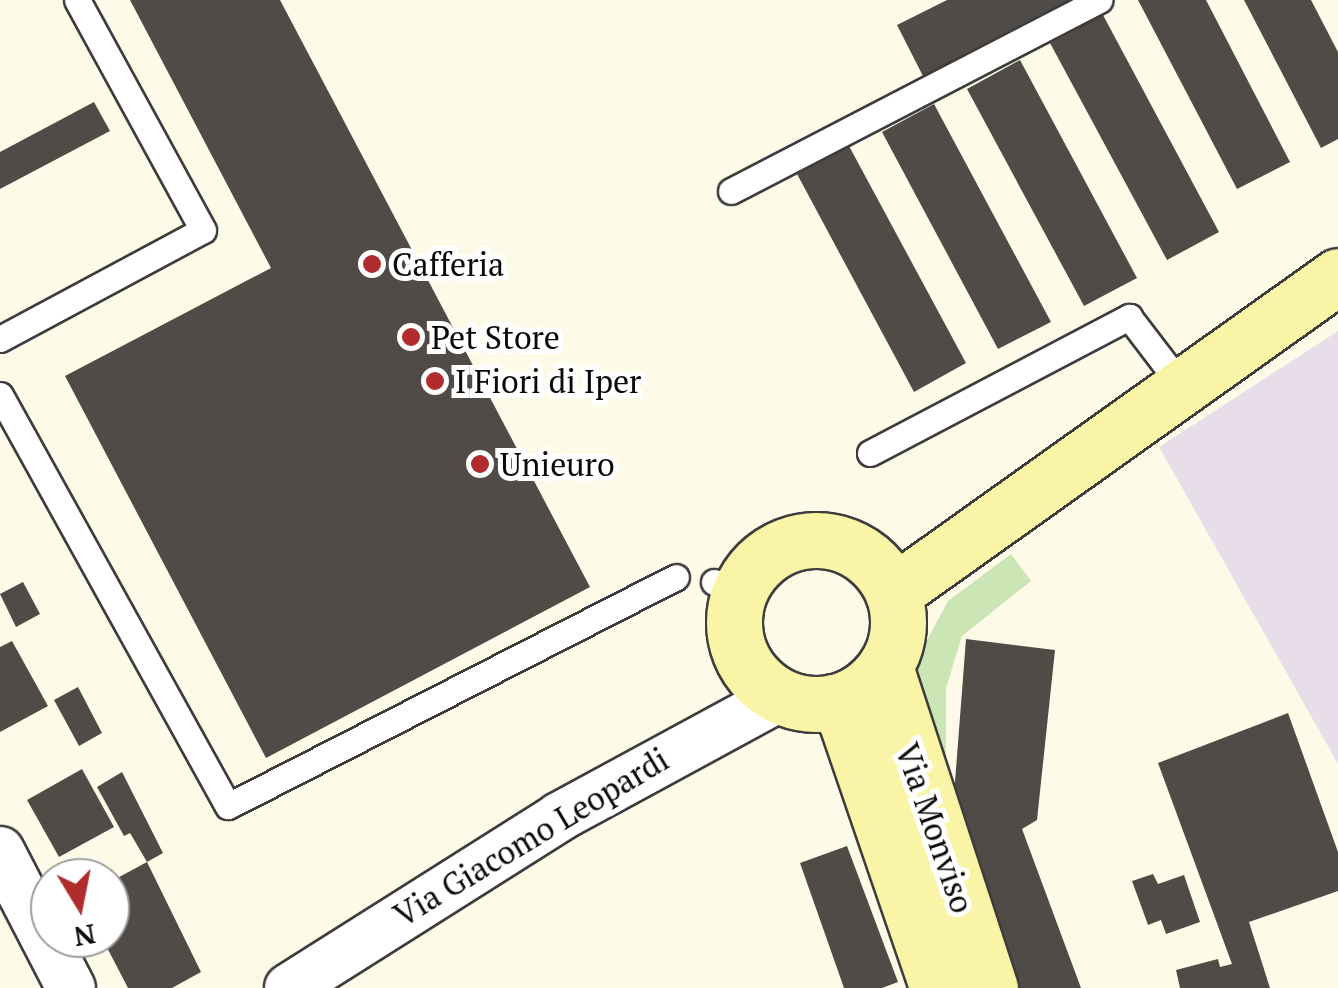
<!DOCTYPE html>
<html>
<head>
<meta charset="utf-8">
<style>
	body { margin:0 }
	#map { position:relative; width:1338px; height:988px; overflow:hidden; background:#fefae8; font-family:"PT Serif",serif }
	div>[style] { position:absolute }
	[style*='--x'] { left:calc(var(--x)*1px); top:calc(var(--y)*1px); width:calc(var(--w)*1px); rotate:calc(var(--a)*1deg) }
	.industrial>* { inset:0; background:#e8dee9 }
	.green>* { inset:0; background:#cce5b5 }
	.building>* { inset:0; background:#514b47 }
	.roads { filter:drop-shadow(2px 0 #3d3d3d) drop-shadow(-2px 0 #3d3d3d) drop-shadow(0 2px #3d3d3d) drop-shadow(0 -2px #3d3d3d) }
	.lane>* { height:25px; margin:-12.5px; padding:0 12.5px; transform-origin:12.5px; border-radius:12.5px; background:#fff }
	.street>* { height:48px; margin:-24px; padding:0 24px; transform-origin:24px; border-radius:24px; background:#fff }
	.secondary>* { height:55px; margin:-27.5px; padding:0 27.5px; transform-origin:27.5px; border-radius:27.5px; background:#faf4a6 }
	.secondary>.ring { margin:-27.5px; padding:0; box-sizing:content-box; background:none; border:55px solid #faf4a6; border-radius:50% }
	.dots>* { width:28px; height:28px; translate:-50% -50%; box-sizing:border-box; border:5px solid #fff; border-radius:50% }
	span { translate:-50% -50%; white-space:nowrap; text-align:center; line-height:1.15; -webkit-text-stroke:10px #fff; paint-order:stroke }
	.poi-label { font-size:32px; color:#0a0a0a }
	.left { translate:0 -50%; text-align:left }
	.street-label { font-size:32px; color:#0a0a0a }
	.north { position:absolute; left:30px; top:858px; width:100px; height:100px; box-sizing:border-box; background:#fff; border:2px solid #9d9d9d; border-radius:50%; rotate:170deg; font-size:28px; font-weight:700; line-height:40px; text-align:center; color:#0a0a0a }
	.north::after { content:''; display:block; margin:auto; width:35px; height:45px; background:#b02c2d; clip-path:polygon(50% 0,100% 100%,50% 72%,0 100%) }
</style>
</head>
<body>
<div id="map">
	<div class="industrial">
		<i style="clip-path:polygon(1338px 331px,1338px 764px,1159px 447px)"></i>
	</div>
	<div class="green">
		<i style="clip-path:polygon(1011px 554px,1031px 581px,962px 636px,946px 688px,946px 776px,919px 689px,917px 659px,948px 601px)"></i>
	</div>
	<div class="building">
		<i style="clip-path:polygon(130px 0,280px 0,590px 587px,266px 758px,65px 376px,271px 268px)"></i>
		<i style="clip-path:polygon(947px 0,1079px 0,925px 80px,897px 25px)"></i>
		<i style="clip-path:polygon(1138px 0,1206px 0,1290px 162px,1237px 189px)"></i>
		<i style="clip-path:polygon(1244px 0,1311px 0,1338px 52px,1338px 139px,1321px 148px)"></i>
		<i style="clip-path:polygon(1103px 15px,1219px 232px,1167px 260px,1050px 43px)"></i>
		<i style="clip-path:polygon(1020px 60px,1137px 278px,1084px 306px,967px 89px)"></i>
		<i style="clip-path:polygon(94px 102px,110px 131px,0 189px,0 152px)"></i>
		<i style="clip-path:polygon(934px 104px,1051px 322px,998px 349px,882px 132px)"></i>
		<i style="clip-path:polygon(849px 146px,966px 363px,914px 392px,797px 174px)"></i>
		<i style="clip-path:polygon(23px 582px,40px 614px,16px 627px,0 594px)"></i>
		<i style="clip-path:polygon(966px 639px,1055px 650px,1037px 820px,1022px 829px,1081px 988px,1017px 988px,962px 837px,953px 808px)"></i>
		<i style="clip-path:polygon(12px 641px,48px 706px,0 732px,0 647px)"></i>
		<i style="clip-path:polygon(78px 687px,102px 733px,79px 746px,54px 700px)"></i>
		<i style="clip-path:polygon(1288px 713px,1338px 852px,1338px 891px,1249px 922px,1270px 988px,1180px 988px,1176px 970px,1218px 959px,1220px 967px,1232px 964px,1158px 763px)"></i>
		<i style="clip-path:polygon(82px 769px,114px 827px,59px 857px,27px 800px)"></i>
		<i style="clip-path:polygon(122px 772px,163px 853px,147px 862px,201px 972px,172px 988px,128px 988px,102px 938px,110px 938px,110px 882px,147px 862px,130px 833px,124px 836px,97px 787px)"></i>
		<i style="clip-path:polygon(847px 846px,898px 982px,882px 988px,844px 988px,800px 863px)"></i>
		<i style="clip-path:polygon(1153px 874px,1158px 884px,1184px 875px,1200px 922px,1166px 934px,1161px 920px,1148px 925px,1132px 881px)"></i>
	</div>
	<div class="roads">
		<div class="lane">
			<i style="--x:731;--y:191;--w:415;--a:-27.4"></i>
			<i style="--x:0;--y:339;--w:230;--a:-28.2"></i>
			<i style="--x:203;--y:230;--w:262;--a:-118.7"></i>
			<i style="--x:0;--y:395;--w:470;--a:61"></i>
			<i style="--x:228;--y:806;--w:503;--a:-27.07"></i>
			<i style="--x:870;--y:453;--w:293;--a:-27.7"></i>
			<i style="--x:1129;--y:317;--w:86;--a:52.6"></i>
			<i style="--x:714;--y:582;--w:27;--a:15"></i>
		</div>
		<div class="street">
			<i style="--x:0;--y:851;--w:154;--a:62.6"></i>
			<i style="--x:289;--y:988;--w:320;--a:-32.3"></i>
			<i style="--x:559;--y:817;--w:251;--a:-28.5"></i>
		</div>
		<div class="secondary">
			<i class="ring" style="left:734px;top:540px;width:109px;height:109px"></i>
			<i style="--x:893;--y:593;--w:546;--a:-35.46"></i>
			<i style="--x:885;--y:667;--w:338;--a:71.9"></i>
			<i style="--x:833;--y:702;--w:22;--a:54"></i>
			<i style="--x:846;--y:720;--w:283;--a:71.1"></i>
		</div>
	</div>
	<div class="dots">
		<i style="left:372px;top:264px;background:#b02c2d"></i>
		<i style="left:411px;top:337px;background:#b02c2d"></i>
		<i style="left:435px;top:381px;background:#b02c2d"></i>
		<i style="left:480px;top:464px;background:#b02c2d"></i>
	</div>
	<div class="poi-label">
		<span class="left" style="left:392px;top:264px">Cafferia</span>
		<span class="left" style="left:431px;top:337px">Pet Store</span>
		<span class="left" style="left:455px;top:381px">I Fiori di Iper</span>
		<span class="left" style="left:500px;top:464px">Unieuro</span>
	</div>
	<div class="street-label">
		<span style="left:935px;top:828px;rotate:71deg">Via Monviso</span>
		<span style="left:531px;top:837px;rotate:-31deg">Via Giacomo Leopardi</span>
	</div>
	<div class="north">N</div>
</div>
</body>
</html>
